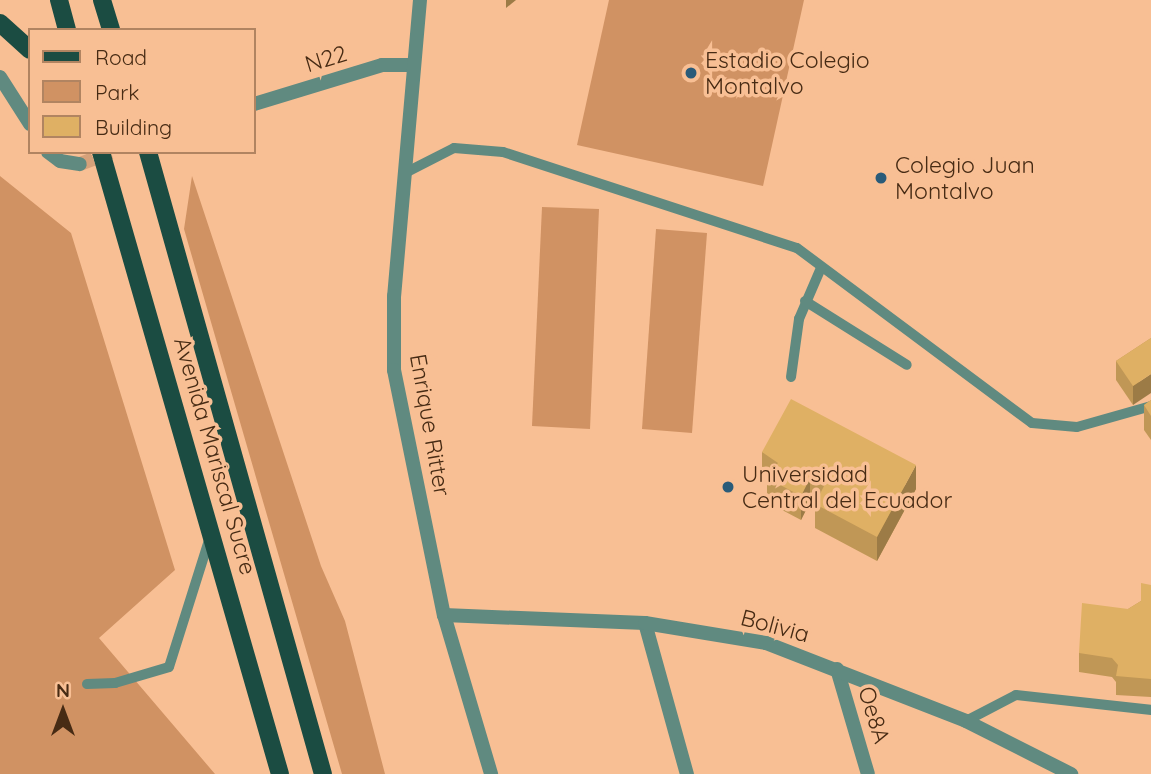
<!DOCTYPE html>
<html>
<head>
<meta charset="utf-8">
<style>
	body { margin:0 }
	#map { position:relative; width:1151px; height:774px; overflow:hidden; background:#f8bf94; font-family:Quicksand,sans-serif }
	div>[style] { position:absolute }
	[style*='--x'] { left:calc(var(--x)*1px); top:calc(var(--y)*1px); width:calc(var(--w)*1px); rotate:calc(var(--a)*1deg) }
	.green>* { inset:0; background:#d09263 }
	.minor-tunnel>* { height:14px; margin-top:-7px; transform-origin:0; background:repeating-linear-gradient(90deg,#d5a17a 0 14px,transparent 0 21px) }
	.service>* { height:10px; margin:-5px; padding:0 5px; transform-origin:5px; border-radius:5px; background:#608a80 }
	.minor>* { height:14px; margin:-7px; padding:0 7px; transform-origin:7px; border-radius:7px; background:#608a80 }
	.tertiary>* { height:14px; margin:-7px; padding:0 7px; transform-origin:7px; border-radius:7px; background:#608a80 }
	.primary>* { height:18px; margin:-9px; padding:0 9px; transform-origin:9px; border-radius:9px; background:#1b4c42 }
	.wall>* { inset:0; background:#c09756 }
	.shaded-wall>* { inset:0; background:#9c7b46 }
	.building>* { inset:0; background:#dfb064 }
	.dots>* { width:19px; height:19px; translate:-50% -50%; box-sizing:border-box; border:4px solid #f8bf94; border-radius:50% }
	span { translate:-50% -50%; white-space:nowrap; text-align:center; line-height:1.15; -webkit-text-stroke:7px #f8bf94; paint-order:stroke }
	.street-label { font-size:23px; color:#472b14 }
	.poi-label { font-size:23px; color:#472b14 }
	.left { translate:0 -50%; text-align:left }
	.legend { position:absolute; left:28px; top:28px; width:228px; height:126px; box-sizing:border-box; background:#f8bf94; border:2px solid #b18461; margin:0; padding:9px 12px; list-style:none; font-size:21px; color:#472b14 }
	.legend li { display:flex; align-items:center; gap:14px; height:35px }
	.legend b { width:35px; border:2px solid #b18461 }
	.north { position:absolute; left:28px; top:676px; width:70px; height:70px; -webkit-text-stroke:5px #f8bf94; paint-order:stroke; rotate:0deg; font-size:19px; font-weight:700; line-height:28px; text-align:center; color:#472b14 }
	.north::after { content:''; display:block; margin:auto; width:24px; height:32px; background:#472b14; clip-path:polygon(50% 0,100% 100%,50% 72%,0 100%) }
</style>
</head>
<body>
<div id="map">
	<div class="green">
		<i style="clip-path:polygon(609px 0,804px 0,763px 186px,577px 145px)"></i>
		<i style="clip-path:polygon(0 176px,71px 233px,175px 570px,99px 638px,215px 774px,0 774px)"></i>
		<i style="clip-path:polygon(192px 176px,321px 566px,345px 621px,385px 774px,342px 774px,184px 229px)"></i>
		<i style="clip-path:polygon(542px 207px,599px 209px,590px 429px,532px 426px)"></i>
		<i style="clip-path:polygon(656px 229px,707px 233px,692px 433px,642px 429px)"></i>
	</div>
	<div class="minor-tunnel">
		<i style="--x:80;--y:164;--w:33;--a:-21"></i>
	</div>
	<div class="service">
		<i style="--x:403;--y:174;--w:57;--a:-27"></i>
		<i style="--x:454;--y:148;--w:49;--a:4.7"></i>
		<i style="--x:503;--y:152;--w:309;--a:18.1"></i>
		<i style="--x:797;--y:248;--w:293;--a:36.7"></i>
		<i style="--x:1032;--y:423;--w:45;--a:5.1"></i>
		<i style="--x:1077;--y:427;--w:77;--a:-15.8"></i>
		<i style="--x:805;--y:301;--w:120;--a:32.1"></i>
		<i style="--x:791;--y:377;--w:59;--a:-82.1"></i>
		<i style="--x:799;--y:319;--w:56;--a:-66.7"></i>
		<i style="--x:87;--y:684;--w:28;--a:-2"></i>
		<i style="--x:115;--y:683;--w:56;--a:-16.5"></i>
		<i style="--x:169;--y:667;--w:133;--a:-72.5"></i>
		<i style="--x:966;--y:721;--w:56;--a:-27.5"></i>
		<i style="--x:1016;--y:695;--w:136;--a:6.3"></i>
	</div>
	<div class="minor">
		<i style="--x:0;--y:77;--w:56;--a:57.4"></i>
		<i style="--x:254;--y:104;--w:134;--a:-16.9"></i>
		<i style="--x:382;--y:65;--w:32;--a:0"></i>
		<i style="--x:48;--y:152;--w:15;--a:37"></i>
		<i style="--x:60;--y:161;--w:20;--a:9"></i>
		<i style="--x:645;--y:623;--w:157;--a:74.5"></i>
		<i style="--x:837;--y:669;--w:109;--a:73.6"></i>
	</div>
	<div class="tertiary">
		<i style="--x:420;--y:0;--w:297;--a:95"></i>
		<i style="--x:394;--y:296;--w:74;--a:90"></i>
		<i style="--x:394;--y:370;--w:250;--a:78.5"></i>
		<i style="--x:444;--y:615;--w:166;--a:73.5"></i>
		<i style="--x:444;--y:615;--w:201;--a:2.3"></i>
		<i style="--x:645;--y:623;--w:123;--a:9.4"></i>
		<i style="--x:766;--y:643;--w:215;--a:21.3"></i>
		<i style="--x:966;--y:721;--w:118;--a:26.8"></i>
	</div>
	<div class="primary">
		<i style="--x:59;--y:0;--w:31;--a:75"></i>
		<i style="--x:102;--y:0;--w:31;--a:73"></i>
		<i style="--x:0;--y:23;--w:40;--a:42"></i>
		<i style="--x:101;--y:152;--w:647;--a:73.95"></i>
		<i style="--x:148;--y:152;--w:646;--a:74.29"></i>
	</div>
	<div class="wall">
		<i style="clip-path:polygon(1151px 338px,1133px 405px,1116px 380px,1116px 361px)"></i>
		<i style="clip-path:polygon(1151px 400px,1151px 440px,1144px 430px,1144px 405px)"></i>
		<i style="clip-path:polygon(762px 452px,916px 489px,877px 561px,815px 528px,815px 504px,810px 502px,801px 520px,767px 502px,767px 480px,762px 476px)"></i>
		<i style="clip-path:polygon(1151px 585px,1151px 697px,1116px 695px,1116px 682px,1112px 677px,1079px 672px,1079px 653px,1128px 609px,1141px 601px)"></i>
	</div>
	<div class="shaded-wall">
		<i style="clip-path:polygon(506px 0,516px 0,506px 8px)"></i>
		<i style="clip-path:polygon(1151px 374px,1151px 393px,1133px 405px,1133px 386px)"></i>
		<i style="clip-path:polygon(916px 465px,916px 489px,877px 561px,877px 537px)"></i>
		<i style="clip-path:polygon(810px 478px,810px 502px,801px 520px,801px 496px)"></i>
	</div>
	<div class="building">
		<i style="clip-path:polygon(1151px 338px,1151px 374px,1133px 386px,1116px 361px)"></i>
		<i style="clip-path:polygon(791px 399px,916px 465px,877px 537px,815px 504px,824px 486px,810px 478px,801px 496px,767px 478px,778px 463px,762px 452px)"></i>
		<i style="clip-path:polygon(1151px 400px,1151px 416px,1144px 405px)"></i>
		<i style="clip-path:polygon(1141px 583px,1151px 585px,1151px 679px,1116px 676px,1118px 665px,1112px 658px,1079px 653px,1082px 603px,1128px 609px,1141px 601px)"></i>
	</div>
	<div class="dots">
		<i style="left:691px;top:73px;background:#2a5b79"></i>
		<i style="left:881px;top:178px;background:#2a5b79"></i>
		<i style="left:728px;top:487px;background:#2a5b79"></i>
	</div>
	<div class="street-label">
		<span style="left:326px;top:59px;rotate:-17deg">N22</span>
		<span style="left:430px;top:425px;rotate:80deg">Enrique Ritter</span>
		<span style="left:215px;top:456px;rotate:74deg">Avenida Mariscal Sucre</span>
		<span style="left:775px;top:626px;rotate:15deg">Bolivia</span>
		<span style="left:874px;top:715px;rotate:73deg">Oe8A</span>
	</div>
	<div class="poi-label">
		<span class="left" style="left:705px;top:73px">Estadio Colegio<br>Montalvo</span>
		<span class="left" style="left:895px;top:178px">Colegio Juan<br>Montalvo</span>
		<span class="left" style="left:742px;top:487px">Universidad<br>Central del Ecuador</span>
	</div>
	<ul class="legend">
	<li><b style="height:9px;background:#1b4c42"></b>Road</li>
	<li><b style="height:19px;background:#d09263"></b>Park</li>
	<li><b style="height:19px;background:#dfb064"></b>Building</li>
	</ul>
	<div class="north">N</div>
</div>
</body>
</html>
